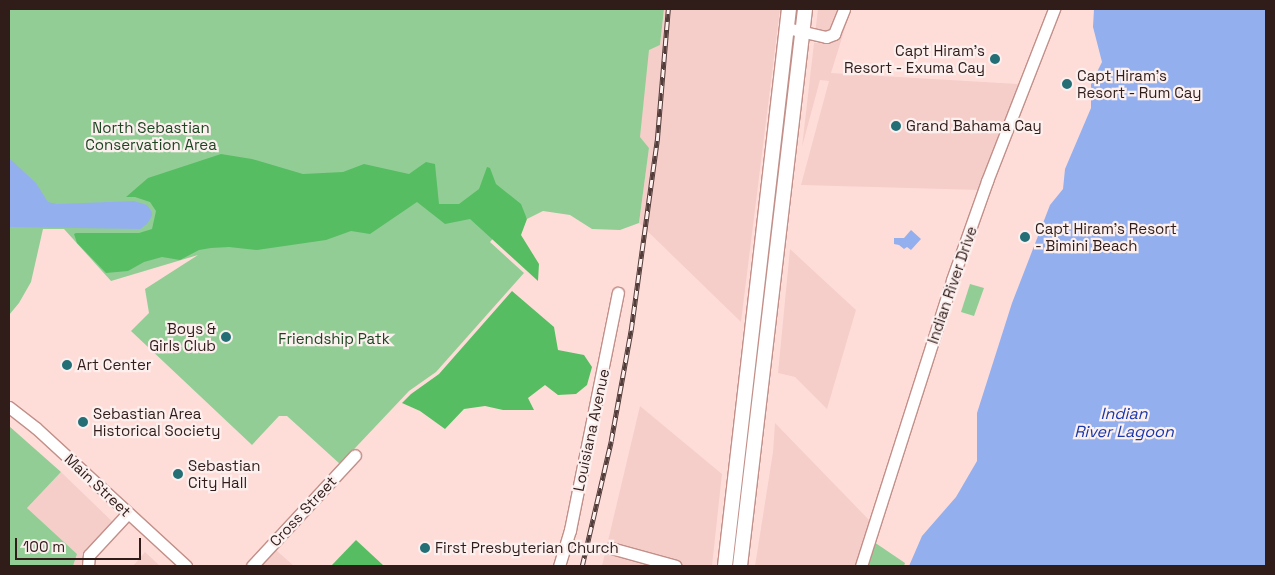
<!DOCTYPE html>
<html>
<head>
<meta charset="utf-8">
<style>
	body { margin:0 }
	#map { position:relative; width:1275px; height:575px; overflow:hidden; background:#feddd9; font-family:"Space Grotesk",sans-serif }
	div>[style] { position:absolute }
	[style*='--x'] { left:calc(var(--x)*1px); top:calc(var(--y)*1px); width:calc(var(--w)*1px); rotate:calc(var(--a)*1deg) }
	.built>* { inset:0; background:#f5ceca }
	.green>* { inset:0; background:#93cd96 }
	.forest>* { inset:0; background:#57bd63 }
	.water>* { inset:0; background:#94afee }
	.roads { filter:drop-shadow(1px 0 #c28f89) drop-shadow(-1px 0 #c28f89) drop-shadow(0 1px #c28f89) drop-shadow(0 -1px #c28f89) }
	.minor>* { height:11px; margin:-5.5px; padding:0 5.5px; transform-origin:5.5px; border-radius:5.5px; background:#fff }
	.major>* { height:14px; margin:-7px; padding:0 7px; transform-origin:7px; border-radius:7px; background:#fff }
	.rail>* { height:4.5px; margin-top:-2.25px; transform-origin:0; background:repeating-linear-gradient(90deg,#fcf0ef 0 8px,#523d3a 0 16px); box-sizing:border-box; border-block:1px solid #523d3a }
	.dots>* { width:14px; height:14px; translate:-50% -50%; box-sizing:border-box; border:2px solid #fcf0ef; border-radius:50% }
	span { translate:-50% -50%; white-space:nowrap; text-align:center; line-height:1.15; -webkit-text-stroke:4.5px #fcf0ef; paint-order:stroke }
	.poi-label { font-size:15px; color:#301d1a }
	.right { translate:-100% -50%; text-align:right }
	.left { translate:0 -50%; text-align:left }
	.park-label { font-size:15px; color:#1d4521 }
	.street-label { font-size:15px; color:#301d1a }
	.water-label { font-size:16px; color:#1937ad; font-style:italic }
	.frame { position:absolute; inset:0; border:10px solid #301d1a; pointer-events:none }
	.scale { position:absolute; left:15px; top:538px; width:126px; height:22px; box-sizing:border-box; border:2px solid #301d1a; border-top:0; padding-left:6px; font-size:15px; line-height:18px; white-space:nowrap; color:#301d1a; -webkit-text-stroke:4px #fcf0ef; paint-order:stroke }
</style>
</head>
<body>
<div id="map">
	<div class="built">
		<i style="clip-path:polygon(664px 9px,780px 9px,741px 322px,639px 223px,649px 148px,638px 135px,641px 52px,660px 45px)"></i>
		<i style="clip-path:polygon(818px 9px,839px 9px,831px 30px,815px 34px)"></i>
		<i style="clip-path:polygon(849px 9px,851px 9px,831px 73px,1020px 84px,979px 190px,801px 185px,829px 81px,820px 80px,802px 147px,814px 43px,830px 42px,837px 36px)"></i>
		<i style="clip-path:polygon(790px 249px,856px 310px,827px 409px,795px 377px,778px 373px)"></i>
		<i style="clip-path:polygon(640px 406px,722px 474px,712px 566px,602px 566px)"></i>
		<i style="clip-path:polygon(775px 423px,871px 522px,857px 566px,755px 566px,773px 452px)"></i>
		<i style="clip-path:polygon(61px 472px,120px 529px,89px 566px,73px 566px,77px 554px,27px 508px)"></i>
		<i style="clip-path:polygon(276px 550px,294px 566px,262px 566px)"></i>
		<i style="clip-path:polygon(145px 552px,160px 566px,133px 566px)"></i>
	</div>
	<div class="green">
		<i style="clip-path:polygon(9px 9px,664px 9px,660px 45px,649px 50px,640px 137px,649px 148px,639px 223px,620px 230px,592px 229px,570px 215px,543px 211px,527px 219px,520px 207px,490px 242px,524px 273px,436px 372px,409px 391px,340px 464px,287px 416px,279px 416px,252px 445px,131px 331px,149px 313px,145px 289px,198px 255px,111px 281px,64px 229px,43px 229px,31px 282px,19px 303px,9px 315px)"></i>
		<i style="clip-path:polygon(970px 284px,984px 288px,974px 316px,961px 312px)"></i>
		<i style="clip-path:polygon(9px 426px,61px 472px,27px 508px,77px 554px,73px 566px,9px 566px)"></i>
		<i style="clip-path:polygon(874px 542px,905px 563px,904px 566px,866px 566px)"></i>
	</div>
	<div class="forest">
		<i style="clip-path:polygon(221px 154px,252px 159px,303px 174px,343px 172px,364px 164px,409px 174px,426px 162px,435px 164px,439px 204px,459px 204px,479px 189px,487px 167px,490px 168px,496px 184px,521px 204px,527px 219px,521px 235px,539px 264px,538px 281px,470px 219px,445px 224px,417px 202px,370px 234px,351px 231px,326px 240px,257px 250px,229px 247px,211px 248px,199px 250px,180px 260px,162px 257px,144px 262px,128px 271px,106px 273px,77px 243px,74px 234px,76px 233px,139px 233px,152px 229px,156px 211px,150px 202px,135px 197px,126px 197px,148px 178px)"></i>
		<i style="clip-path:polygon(512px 291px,554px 327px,558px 350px,584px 355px,592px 367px,587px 385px,576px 394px,558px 395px,545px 385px,528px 398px,534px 410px,503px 410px,485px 406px,464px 409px,445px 429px,420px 411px,402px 403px,411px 394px,439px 374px)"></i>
		<i style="clip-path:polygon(356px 540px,384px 566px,331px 566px)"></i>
	</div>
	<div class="water">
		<i style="clip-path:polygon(1094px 9px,1266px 9px,1266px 566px,909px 566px,922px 536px,956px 497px,977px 461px,977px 413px,1012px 303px,1050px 205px,1063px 189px,1065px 169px,1091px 108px,1091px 84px,1102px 62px,1093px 27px)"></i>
		<i style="clip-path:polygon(9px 158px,36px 183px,48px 202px,57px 204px,134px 201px,147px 205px,152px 212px,152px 216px,147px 224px,140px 229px,9px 227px)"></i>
		<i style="clip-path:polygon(911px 230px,921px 239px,911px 250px,907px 247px,904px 249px,899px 245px,894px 244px,894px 238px,904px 238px)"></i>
	</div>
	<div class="roads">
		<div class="minor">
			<i style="--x:787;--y:28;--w:40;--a:13"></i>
			<i style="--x:826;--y:37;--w:9;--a:-21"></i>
			<i style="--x:834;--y:34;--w:27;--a:-68"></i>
			<i style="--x:9;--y:407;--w:34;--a:38"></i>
			<i style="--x:36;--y:428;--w:204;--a:42.6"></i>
			<i style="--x:611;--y:548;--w:67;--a:15.5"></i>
			<i style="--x:88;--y:566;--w:11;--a:-85"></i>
			<i style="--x:89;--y:555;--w:57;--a:-47.1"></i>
			<i style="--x:252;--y:566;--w:151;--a:-47.1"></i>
			<i style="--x:559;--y:566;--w:38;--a:-73"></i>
			<i style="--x:570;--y:530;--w:242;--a:-78.6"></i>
			<i style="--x:861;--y:566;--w:300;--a:-72.3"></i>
			<i style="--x:952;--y:280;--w:105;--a:-70.5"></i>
			<i style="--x:987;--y:181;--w:185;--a:-68.7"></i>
		</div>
		<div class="major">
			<i style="--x:725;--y:566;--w:561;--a:-83.45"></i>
			<i style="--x:740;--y:566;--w:561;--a:-83.34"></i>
		</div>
	</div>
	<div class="rail">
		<i style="--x:582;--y:566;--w:128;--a:-76.9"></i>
		<i style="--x:611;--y:441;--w:113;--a:-79.8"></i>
		<i style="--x:631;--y:330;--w:191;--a:-82.2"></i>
		<i style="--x:657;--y:141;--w:132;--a:-85.2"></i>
	</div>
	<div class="dots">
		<i style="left:995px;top:59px;background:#246e76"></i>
		<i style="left:1067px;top:84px;background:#246e76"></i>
		<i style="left:896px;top:126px;background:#246e76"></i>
		<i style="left:1025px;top:237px;background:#246e76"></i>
		<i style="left:226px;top:337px;background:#246e76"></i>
		<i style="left:67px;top:365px;background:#246e76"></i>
		<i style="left:83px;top:422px;background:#246e76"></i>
		<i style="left:178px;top:474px;background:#246e76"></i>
		<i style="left:425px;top:548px;background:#246e76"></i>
	</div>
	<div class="poi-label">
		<span class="right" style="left:985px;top:59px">Capt Hiram's<br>Resort - Exuma Cay</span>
		<span class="left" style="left:1077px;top:84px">Capt Hiram's<br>Resort - Rum Cay</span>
		<span class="left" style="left:906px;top:126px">Grand Bahama Cay</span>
		<span class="left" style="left:1035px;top:237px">Capt Hiram's Resort<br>- Bimini Beach</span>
		<span class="right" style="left:216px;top:337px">Boys &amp;<br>Girls Club</span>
		<span class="left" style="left:77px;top:365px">Art Center</span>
		<span class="left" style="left:93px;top:422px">Sebastian Area<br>Historical Society</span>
		<span class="left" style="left:188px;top:474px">Sebastian<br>City Hall</span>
		<span class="left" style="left:435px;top:548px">First Presbyterian Church</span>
	</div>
	<div class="park-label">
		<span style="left:151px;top:136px">North Sebastian<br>Conservation Area</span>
		<span style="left:334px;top:339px">Friendship Patk</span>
	</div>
	<div class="street-label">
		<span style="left:952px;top:285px;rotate:-71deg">Indian River Drive</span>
		<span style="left:591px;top:430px;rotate:-78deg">Louisiana Avenue</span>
		<span style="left:98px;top:485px;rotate:43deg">Main Street</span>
		<span style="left:303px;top:511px;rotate:-47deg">Cross Street</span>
	</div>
	<div class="water-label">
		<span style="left:1124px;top:423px">Indian<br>River Lagoon</span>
	</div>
	<div class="frame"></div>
	<div class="scale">100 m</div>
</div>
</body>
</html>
